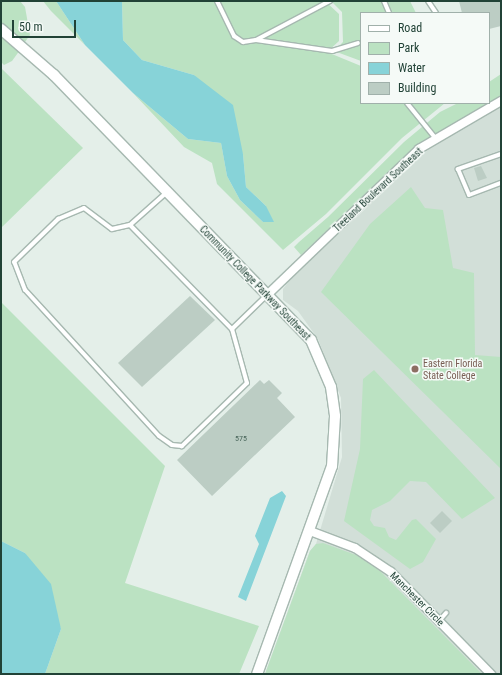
<!DOCTYPE html>
<html>
<head>
<meta charset="utf-8">
<style>
	body { margin:0 }
	#map { position:relative; width:502px; height:675px; overflow:hidden; background:#e4efe9; font-family:"Roboto Condensed",sans-serif }
	div>[style] { position:absolute }
	[style*='--x'] { left:calc(var(--x)*1px); top:calc(var(--y)*1px); width:calc(var(--w)*1px); rotate:calc(var(--a)*1deg) }
	.built>* { inset:0; background:#d2dfd8 }
	.green>* { inset:0; background:#bbe2c2 }
	.water>* { inset:0; background:#87d3d8 }
	.building>* { inset:0; background:#bccdc4 }
	.roads { filter:drop-shadow(1px 0 #a6b8b0) drop-shadow(-1px 0 #a6b8b0) drop-shadow(0 1px #a6b8b0) drop-shadow(0 -1px #a6b8b0) }
	.service>* { height:4px; margin:-2px; padding:0 2px; transform-origin:2px; border-radius:2px; background:#fff }
	.minor>* { height:8px; margin:-4px; padding:0 4px; transform-origin:4px; border-radius:4px; background:#fff }
	.tertiary>* { height:10px; margin:-5px; padding:0 5px; transform-origin:5px; border-radius:5px; background:#fff }
	.dots>* { width:11px; height:11px; translate:-50% -50%; box-sizing:border-box; border:2px solid #f5faf7; border-radius:50% }
	span { translate:-50% -50%; white-space:nowrap; text-align:center; line-height:1.15; -webkit-text-stroke:3px #f5faf7; paint-order:stroke }
	.number-label { font-size:8px; color:#48655a }
	.number-label span { -webkit-text-stroke-width:0 }
	.street-label { font-size:10px; color:#214236 }
	.education-label { font-size:10px; color:#785e54 }
	.left { translate:0 -50%; text-align:left }
	.frame { position:absolute; inset:0; border:2px solid #214236; pointer-events:none }
	.legend { position:absolute; left:360px; top:12px; width:130px; height:92px; box-sizing:border-box; background:#f5faf7; border:1px solid #a0b0aa; margin:0; padding:5px 7px; list-style:none; font-size:12px; color:#214236 }
	.legend li { display:flex; align-items:center; gap:8px; height:20px }
	.legend b { width:20px; border:1px solid #a0b0aa }
	.scale { position:absolute; left:12px; top:20px; width:64px; height:18px; box-sizing:border-box; border:2px solid #214236; border-top:0; padding-left:5px; font-size:12px; line-height:14px; white-space:nowrap; color:#214236; -webkit-text-stroke:3px #f5faf7; paint-order:stroke }
</style>
</head>
<body>
<div id="map">
	<div class="built">
		<i style="clip-path:polygon(501px 106px,501px 674px,265px 674px,310px 551px,316px 544px,342px 457px,341px 398px,318px 339px,298px 311px,283px 300px,283px 289px,292px 277px,431px 147px)"></i>
	</div>
	<div class="green">
		<i style="clip-path:polygon(1px 1px,20px 1px,25px 7px,30px 35px,25px 42px,1px 23px)"></i>
		<i style="clip-path:polygon(43px 1px,56px 1px,85px 45px,51px 11px)"></i>
		<i style="clip-path:polygon(122px 1px,325px 1px,339px 14px,339px 41px,327px 52px,361px 66px,361px 103px,445px 103px,402px 138px,326px 214px,283px 250px,217px 184px,212px 163px,184px 147px,133px 93px,188px 139px,221px 143px,227px 176px,240px 200px,263px 222px,266px 206px,246px 187px,243px 154px,194px 75px,142px 60px,123px 40px)"></i>
		<i style="clip-path:polygon(331px 1px,410px 1px,416px 13px,361px 13px,361px 61px,334px 51px,343px 42px,342px 12px)"></i>
		<i style="clip-path:polygon(1px 35px,20px 50px,12px 61px,4px 65px,1px 62px)"></i>
		<i style="clip-path:polygon(1px 68px,83px 148px,1px 228px)"></i>
		<i style="clip-path:polygon(501px 74px,501px 95px,489px 103px,489px 82px)"></i>
		<i style="clip-path:polygon(458px 103px,488px 103px,416px 146px,301px 255px,294px 247px,299px 242px,328px 217px,404px 142px,440px 112px)"></i>
		<i style="clip-path:polygon(411px 187px,425px 208px,443px 210px,453px 268px,474px 273px,475px 355px,501px 357px,501px 469px,321px 292px,370px 224px)"></i>
		<i style="clip-path:polygon(1px 302px,165px 466px,125px 583px,259px 626px,239px 674px,45px 674px,61px 629px,25px 553px,1px 541px)"></i>
		<i style="clip-path:polygon(374px 370px,495px 498px,462px 519px,426px 482px,410px 481px,390px 501px,372px 510px,370px 520px,374px 526px,385px 528px,389px 537px,396px 540px,412px 520px,416px 519px,436px 539px,423px 562px,410px 569px,344px 521px,360px 449px,363px 379px)"></i>
		<i style="clip-path:polygon(323px 543px,356px 555px,380px 571px,482px 674px,265px 674px,310px 551px,316px 544px)"></i>
	</div>
	<div class="water">
		<i style="clip-path:polygon(56px 1px,122px 1px,123px 40px,142px 60px,194px 75px,233px 105px,243px 154px,246px 187px,266px 206px,274px 222px,263px 222px,240px 200px,227px 176px,221px 143px,188px 139px,133px 93px,85px 45px)"></i>
		<i style="clip-path:polygon(282px 491px,286px 496px,246px 601px,238px 597px,259px 544px,255px 536px,270px 498px)"></i>
		<i style="clip-path:polygon(1px 541px,25px 553px,51px 584px,61px 629px,45px 674px,1px 674px)"></i>
	</div>
	<div class="building">
		<i style="clip-path:polygon(459px 1px,501px 1px,501px 26px,489px 29px,489px 13px,462px 13px)"></i>
		<i style="clip-path:polygon(481px 166px,487px 178px,478px 181px,474px 168px)"></i>
		<i style="clip-path:polygon(190px 296px,215px 320px,142px 387px,118px 363px)"></i>
		<i style="clip-path:polygon(260px 380px,264px 384px,269px 380px,282px 393px,277px 398px,295px 417px,212px 496px,177px 460px)"></i>
		<i style="clip-path:polygon(442px 511px,452px 521px,440px 533px,430px 523px)"></i>
	</div>
	<div class="roads">
		<div class="service">
			<i style="--x:217;--y:1;--w:39;--a:64"></i>
			<i style="--x:234;--y:36;--w:11;--a:34"></i>
			<i style="--x:243;--y:42;--w:13;--a:-9"></i>
			<i style="--x:256;--y:40;--w:84;--a:-27.8"></i>
			<i style="--x:384;--y:1;--w:13;--a:67"></i>
			<i style="--x:428;--y:1;--w:14;--a:56"></i>
			<i style="--x:256;--y:40;--w:77;--a:8.2"></i>
			<i style="--x:332;--y:51;--w:27;--a:-17"></i>
			<i style="--x:407;--y:103;--w:46;--a:51.1"></i>
			<i style="--x:501;--y:154;--w:46;--a:160.8"></i>
			<i style="--x:458;--y:169;--w:28;--a:67"></i>
			<i style="--x:469;--y:195;--w:34;--a:-21"></i>
			<i style="--x:130;--y:225;--w:146;--a:45.6"></i>
			<i style="--x:232;--y:329;--w:56;--a:74.5"></i>
			<i style="--x:247;--y:383;--w:91;--a:135.9"></i>
			<i style="--x:182;--y:446;--w:10;--a:-174"></i>
			<i style="--x:172;--y:445;--w:16;--a:-145"></i>
			<i style="--x:159;--y:436;--w:198;--a:-132.5"></i>
			<i style="--x:25;--y:290;--w:30;--a:-111"></i>
			<i style="--x:14;--y:262;--w:62;--a:-44.3"></i>
			<i style="--x:58;--y:219;--w:28;--a:-23"></i>
			<i style="--x:84;--y:208;--w:35;--a:37"></i>
			<i style="--x:112;--y:229;--w:18;--a:-13"></i>
			<i style="--x:130;--y:225;--w:50;--a:-41.7"></i>
			<i style="--x:232;--y:329;--w:49;--a:-44.2"></i>
			<i style="--x:439;--y:621;--w:11;--a:-49"></i>
		</div>
		<div class="minor">
			<i style="--x:267;--y:295;--w:211;--a:-43.8"></i>
			<i style="--x:419;--y:149;--w:95;--a:-30.3"></i>
			<i style="--x:310;--y:531;--w:48;--a:20.7"></i>
			<i style="--x:355;--y:548;--w:43;--a:33.7"></i>
			<i style="--x:391;--y:572;--w:143;--a:45.6"></i>
		</div>
		<div class="tertiary">
			<i style="--x:1;--y:29;--w:70;--a:41"></i>
			<i style="--x:54;--y:75;--w:369;--a:45.9"></i>
			<i style="--x:311;--y:340;--w:51;--a:66.9"></i>
			<i style="--x:331;--y:387;--w:29;--a:82"></i>
			<i style="--x:335;--y:416;--w:50;--a:93.4"></i>
			<i style="--x:332;--y:466;--w:221;--a:109.8"></i>
		</div>
	</div>
	<div class="dots">
		<i style="left:415px;top:369px;background:#8d6e63"></i>
	</div>
	<div class="number-label">
		<span style="left:241px;top:439px">575</span>
	</div>
	<div class="street-label">
		<span style="left:378px;top:190px;rotate:-43deg">Treeland Boulevard Southeast</span>
		<span style="left:255px;top:283px;rotate:46deg">Community College Parkway Southeast</span>
		<span style="left:417px;top:599px;rotate:45deg">Manchester Circle</span>
	</div>
	<div class="education-label">
		<span class="left" style="left:423px;top:369px">Eastern Florida<br>State College</span>
	</div>
	<div class="frame"></div>
	<ul class="legend">
	<li><b style="height:5px;background:#fff"></b>Road</li>
	<li><b style="height:11px;background:#bbe2c2"></b>Park</li>
	<li><b style="height:11px;background:#87d3d8"></b>Water</li>
	<li><b style="height:11px;background:#bccdc4"></b>Building</li>
	</ul>
	<div class="scale">50 m</div>
</div>
</body>
</html>
